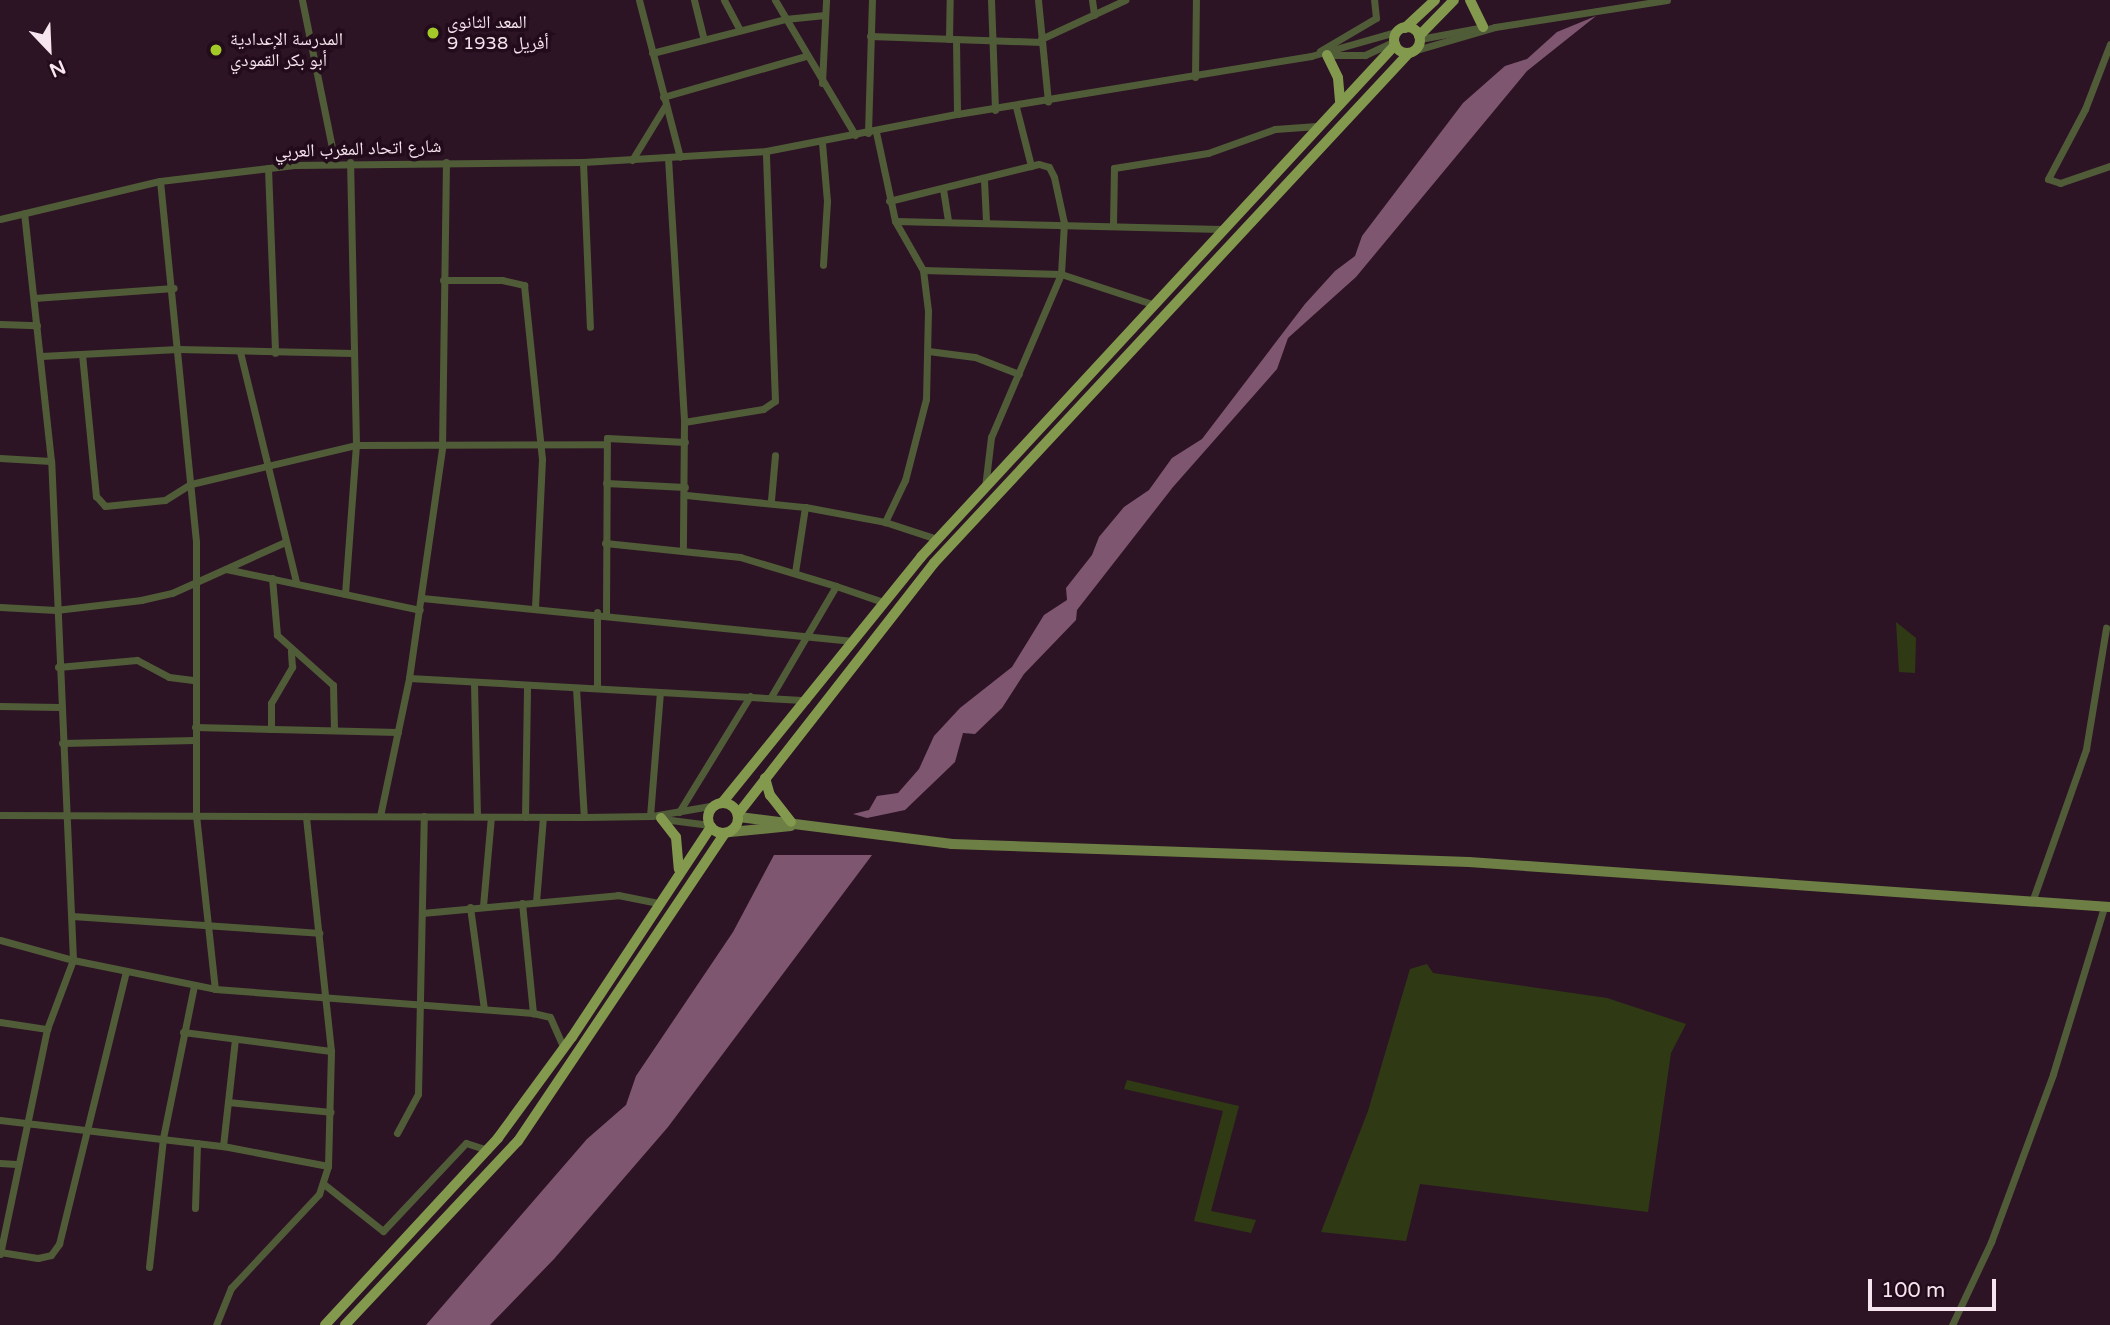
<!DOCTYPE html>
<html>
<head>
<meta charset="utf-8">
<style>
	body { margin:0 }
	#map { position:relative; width:2110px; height:1325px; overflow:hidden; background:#2d1424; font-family:"Varela Round","Noto Naskh Arabic",sans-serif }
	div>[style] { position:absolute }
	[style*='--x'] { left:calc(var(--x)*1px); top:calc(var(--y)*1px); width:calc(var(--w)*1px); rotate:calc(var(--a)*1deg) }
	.green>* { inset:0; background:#2f3a15 }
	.water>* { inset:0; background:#7f566f }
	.street>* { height:7px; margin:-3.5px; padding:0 3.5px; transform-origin:3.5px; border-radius:3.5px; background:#505c38 }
	.secondary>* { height:10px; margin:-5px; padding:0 5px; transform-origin:5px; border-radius:5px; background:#6d7f45 }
	.primary>* { height:10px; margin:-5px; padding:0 5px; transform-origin:5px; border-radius:5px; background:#839a4e }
	.primary>.ring { margin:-5px; padding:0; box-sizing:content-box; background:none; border:10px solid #839a4e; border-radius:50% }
	.dots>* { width:19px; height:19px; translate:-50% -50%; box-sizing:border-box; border:4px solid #220b1b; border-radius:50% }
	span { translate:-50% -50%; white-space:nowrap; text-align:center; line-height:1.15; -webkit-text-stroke:7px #220b1b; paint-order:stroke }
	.poi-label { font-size:18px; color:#f6e4ee }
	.left { translate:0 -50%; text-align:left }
	.street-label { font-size:18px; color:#f6e4ee }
	.north { position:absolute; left:14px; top:14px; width:70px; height:70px; -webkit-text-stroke:5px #220b1b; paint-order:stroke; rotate:157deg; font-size:19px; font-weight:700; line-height:28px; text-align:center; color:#f6e4ee }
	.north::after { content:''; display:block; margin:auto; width:24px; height:32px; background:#f6e4ee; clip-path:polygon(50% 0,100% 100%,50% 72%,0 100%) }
	.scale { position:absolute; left:1868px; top:1279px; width:128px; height:32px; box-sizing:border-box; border:4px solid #f6e4ee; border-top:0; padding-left:9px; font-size:21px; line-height:24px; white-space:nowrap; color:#f6e4ee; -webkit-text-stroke:5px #220b1b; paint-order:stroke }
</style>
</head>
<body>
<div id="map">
	<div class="green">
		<i style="clip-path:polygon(1896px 622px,1916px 638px,1915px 673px,1899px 672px)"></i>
		<i style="clip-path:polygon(1427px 964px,1433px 973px,1607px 998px,1686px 1024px,1671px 1053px,1648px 1212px,1420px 1184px,1406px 1241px,1321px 1232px,1368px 1111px,1410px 969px)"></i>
		<i style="clip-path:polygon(1127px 1080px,1239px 1106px,1211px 1211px,1256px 1220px,1251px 1233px,1194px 1221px,1223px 1111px,1124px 1089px)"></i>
	</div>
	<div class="water">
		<i style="clip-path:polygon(1596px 16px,1527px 71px,1356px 277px,1288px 338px,1277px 369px,1173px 487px,1077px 610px,1076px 620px,1024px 674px,1002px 708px,975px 734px,963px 733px,955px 762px,905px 810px,867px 818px,853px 814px,869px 810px,877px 796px,898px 793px,919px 769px,934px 736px,960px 708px,1012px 667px,1044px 615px,1067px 600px,1066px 588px,1092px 555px,1099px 537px,1124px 507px,1149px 490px,1172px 458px,1202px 439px,1305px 304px,1335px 271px,1355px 256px,1362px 236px,1463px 103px,1505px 66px,1527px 59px,1557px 32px)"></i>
		<i style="clip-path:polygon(774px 855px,872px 855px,668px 1127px,554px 1259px,490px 1325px,426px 1325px,587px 1139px,626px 1105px,636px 1076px,733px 932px)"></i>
	</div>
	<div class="street">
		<i style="--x:302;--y:0;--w:165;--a:78.5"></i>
		<i style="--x:639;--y:0;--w:162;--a:75.4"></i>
		<i style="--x:694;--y:0;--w:41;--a:76"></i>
		<i style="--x:724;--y:0;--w:34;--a:62"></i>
		<i style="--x:775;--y:0;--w:157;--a:59.3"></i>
		<i style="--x:991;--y:0;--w:110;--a:87.9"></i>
		<i style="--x:1038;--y:0;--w:102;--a:84.4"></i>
		<i style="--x:1092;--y:0;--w:15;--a:82"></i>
		<i style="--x:870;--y:36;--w:171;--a:2"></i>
		<i style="--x:949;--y:39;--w:39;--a:-89"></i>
		<i style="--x:1041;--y:39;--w:93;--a:-24.9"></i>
		<i style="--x:1420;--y:39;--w:65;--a:-10.6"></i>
		<i style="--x:956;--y:40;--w:74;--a:89.2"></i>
		<i style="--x:2110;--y:44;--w:70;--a:111"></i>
		<i style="--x:2085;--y:109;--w:79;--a:117.9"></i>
		<i style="--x:2048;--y:179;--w:13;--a:18"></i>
		<i style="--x:2060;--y:183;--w:53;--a:-18.8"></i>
		<i style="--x:1320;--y:51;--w:65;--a:-30.5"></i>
		<i style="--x:1376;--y:18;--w:18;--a:-96"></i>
		<i style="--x:1413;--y:51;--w:85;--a:-16.3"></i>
		<i style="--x:1495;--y:27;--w:174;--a:-8.9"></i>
		<i style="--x:652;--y:53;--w:137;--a:-14.3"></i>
		<i style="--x:785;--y:19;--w:40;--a:-5.7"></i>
		<i style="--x:1328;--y:55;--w:37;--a:0"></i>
		<i style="--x:1365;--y:55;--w:31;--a:-25"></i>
		<i style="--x:1195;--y:77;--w:77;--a:-89.3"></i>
		<i style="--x:822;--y:83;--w:83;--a:-87.2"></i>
		<i style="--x:663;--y:97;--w:149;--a:-16"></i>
		<i style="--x:1016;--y:107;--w:61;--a:75.7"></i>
		<i style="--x:876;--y:132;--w:91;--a:77.9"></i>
		<i style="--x:895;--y:221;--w:56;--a:60.3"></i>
		<i style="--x:923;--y:270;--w:138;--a:1.7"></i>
		<i style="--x:1061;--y:274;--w:96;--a:18.2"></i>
		<i style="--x:868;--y:133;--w:133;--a:-88.3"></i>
		<i style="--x:822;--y:143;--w:58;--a:85.1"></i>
		<i style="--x:827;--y:201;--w:64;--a:93.6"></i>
		<i style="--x:668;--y:158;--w:264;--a:86.5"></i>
		<i style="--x:684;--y:422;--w:127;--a:90.5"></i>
		<i style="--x:632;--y:160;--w:63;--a:-58.6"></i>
		<i style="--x:583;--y:162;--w:165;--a:87.6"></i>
		<i style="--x:268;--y:168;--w:185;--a:87.8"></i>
		<i style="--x:984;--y:180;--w:41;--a:87.2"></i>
		<i style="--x:160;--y:181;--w:363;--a:84.3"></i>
		<i style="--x:196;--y:542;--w:273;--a:90"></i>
		<i style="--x:196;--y:815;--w:175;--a:83.8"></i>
		<i style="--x:943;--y:189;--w:32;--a:81"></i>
		<i style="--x:889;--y:201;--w:154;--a:-13.9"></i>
		<i style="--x:1039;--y:164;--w:10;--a:17"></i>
		<i style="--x:1049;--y:167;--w:11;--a:63"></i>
		<i style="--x:1054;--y:177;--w:47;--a:77.7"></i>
		<i style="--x:1064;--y:223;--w:51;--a:93.4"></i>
		<i style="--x:1061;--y:274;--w:177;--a:113.2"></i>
		<i style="--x:991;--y:437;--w:50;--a:96.8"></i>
		<i style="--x:0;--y:219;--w:164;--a:-13.4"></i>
		<i style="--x:160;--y:181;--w:135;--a:-6.8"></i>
		<i style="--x:294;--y:165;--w:289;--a:-0.6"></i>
		<i style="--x:583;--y:162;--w:183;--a:-3.4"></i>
		<i style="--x:766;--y:151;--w:195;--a:-11"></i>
		<i style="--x:957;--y:114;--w:359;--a:-9.3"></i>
		<i style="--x:1311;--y:56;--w:91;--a:-15.9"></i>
		<i style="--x:895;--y:221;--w:326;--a:1.4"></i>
		<i style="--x:1113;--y:225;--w:57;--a:-89"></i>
		<i style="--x:1114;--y:168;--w:95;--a:-9.1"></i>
		<i style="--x:1208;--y:153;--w:71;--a:-19.7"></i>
		<i style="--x:1275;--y:129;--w:42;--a:-4.1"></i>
		<i style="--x:923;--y:270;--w:41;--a:83"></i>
		<i style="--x:928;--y:311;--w:88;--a:91.3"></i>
		<i style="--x:926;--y:399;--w:84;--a:104.5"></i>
		<i style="--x:905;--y:480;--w:47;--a:115.5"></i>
		<i style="--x:885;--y:522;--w:55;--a:18.1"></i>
		<i style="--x:443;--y:280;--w:59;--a:0"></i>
		<i style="--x:502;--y:280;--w:23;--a:13"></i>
		<i style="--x:524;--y:285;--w:175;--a:84.1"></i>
		<i style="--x:542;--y:459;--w:149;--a:92.7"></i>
		<i style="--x:34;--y:298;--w:140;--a:-4.1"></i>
		<i style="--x:0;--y:324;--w:37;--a:2"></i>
		<i style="--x:928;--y:351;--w:47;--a:7.3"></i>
		<i style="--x:975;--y:357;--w:47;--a:21.1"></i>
		<i style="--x:240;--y:352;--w:237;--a:76.3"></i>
		<i style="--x:82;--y:354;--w:143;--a:84.4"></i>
		<i style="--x:96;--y:496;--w:13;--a:48"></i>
		<i style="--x:105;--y:506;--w:60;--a:-5.7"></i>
		<i style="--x:165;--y:500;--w:31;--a:-32"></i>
		<i style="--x:191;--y:484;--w:170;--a:-13.3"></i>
		<i style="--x:356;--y:445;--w:250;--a:-0.2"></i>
		<i style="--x:41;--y:356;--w:137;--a:-2.9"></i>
		<i style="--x:178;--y:349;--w:175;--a:1.3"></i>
		<i style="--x:684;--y:422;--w:80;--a:-9.3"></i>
		<i style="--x:763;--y:409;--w:14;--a:-34"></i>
		<i style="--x:775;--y:401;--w:250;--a:-92.1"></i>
		<i style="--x:0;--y:458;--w:51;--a:3.4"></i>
		<i style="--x:606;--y:483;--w:79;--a:2.9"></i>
		<i style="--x:686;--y:495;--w:120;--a:5.8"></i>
		<i style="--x:805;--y:507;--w:66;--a:98.7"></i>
		<i style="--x:771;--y:500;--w:45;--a:-84.9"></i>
		<i style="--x:805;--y:507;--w:81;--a:10.6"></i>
		<i style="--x:605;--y:543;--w:136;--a:5.9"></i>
		<i style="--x:740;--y:557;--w:100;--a:16.8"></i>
		<i style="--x:836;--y:586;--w:129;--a:120.4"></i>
		<i style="--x:226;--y:569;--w:198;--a:11.9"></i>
		<i style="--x:272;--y:578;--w:57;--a:85"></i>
		<i style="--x:277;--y:635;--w:75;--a:41.8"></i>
		<i style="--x:333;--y:685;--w:45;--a:88.7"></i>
		<i style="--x:836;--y:586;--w:50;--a:18.8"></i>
		<i style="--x:345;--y:594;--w:149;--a:-85.8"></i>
		<i style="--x:356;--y:445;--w:283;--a:-91.2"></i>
		<i style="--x:422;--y:598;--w:433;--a:5.7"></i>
		<i style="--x:0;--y:607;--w:56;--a:3.1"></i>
		<i style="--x:56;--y:610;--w:86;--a:-6.7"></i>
		<i style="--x:141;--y:600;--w:32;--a:-13"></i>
		<i style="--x:172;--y:593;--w:124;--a:-24.3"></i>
		<i style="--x:606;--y:614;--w:176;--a:-89.7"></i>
		<i style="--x:607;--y:438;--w:78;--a:2.9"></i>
		<i style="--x:58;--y:667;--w:79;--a:-5.1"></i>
		<i style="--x:137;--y:660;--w:36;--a:28"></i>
		<i style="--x:169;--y:677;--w:26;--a:7"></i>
		<i style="--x:409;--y:678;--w:398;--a:3.2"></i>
		<i style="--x:474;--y:684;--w:132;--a:88.7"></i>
		<i style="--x:576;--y:688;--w:129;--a:86.5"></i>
		<i style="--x:597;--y:688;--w:76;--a:-90"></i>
		<i style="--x:0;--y:706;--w:59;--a:1"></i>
		<i style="--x:195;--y:727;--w:203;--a:1.4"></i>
		<i style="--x:271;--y:729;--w:26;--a:-90"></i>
		<i style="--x:271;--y:703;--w:42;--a:-59.7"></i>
		<i style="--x:292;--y:667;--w:16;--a:-94"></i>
		<i style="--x:62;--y:743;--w:133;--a:-1.3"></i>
		<i style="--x:679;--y:812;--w:136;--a:-58.5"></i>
		<i style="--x:0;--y:815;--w:584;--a:0.2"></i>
		<i style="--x:584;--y:817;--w:68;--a:-0.8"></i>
		<i style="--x:652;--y:816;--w:65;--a:-9.8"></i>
		<i style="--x:380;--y:816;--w:141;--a:-78.1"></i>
		<i style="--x:409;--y:678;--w:232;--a:-81.8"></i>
		<i style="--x:442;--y:448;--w:286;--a:-89.2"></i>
		<i style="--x:650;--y:816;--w:123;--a:-85.4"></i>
		<i style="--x:525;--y:817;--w:131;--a:-89.1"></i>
		<i style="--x:663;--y:819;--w:47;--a:7.3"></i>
		<i style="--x:2033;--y:899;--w:159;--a:-70.5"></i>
		<i style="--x:2086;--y:749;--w:123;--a:-80.6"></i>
		<i style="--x:536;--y:902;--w:85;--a:-85.3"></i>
		<i style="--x:522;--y:903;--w:111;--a:84.3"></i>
		<i style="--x:483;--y:906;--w:89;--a:-84.9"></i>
		<i style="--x:470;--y:907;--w:103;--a:82.2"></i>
		<i style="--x:422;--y:913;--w:197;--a:-5.2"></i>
		<i style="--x:618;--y:895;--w:41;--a:11.3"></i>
		<i style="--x:72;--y:916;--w:248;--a:3.9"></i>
		<i style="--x:0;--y:940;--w:76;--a:15.3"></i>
		<i style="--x:73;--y:960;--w:145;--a:11.5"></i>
		<i style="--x:215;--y:989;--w:319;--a:4.3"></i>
		<i style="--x:533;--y:1013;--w:17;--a:13"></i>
		<i style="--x:550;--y:1017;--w:34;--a:66"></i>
		<i style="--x:0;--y:1022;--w:48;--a:8.5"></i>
		<i style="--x:183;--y:1032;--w:149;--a:7.3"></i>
		<i style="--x:228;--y:1102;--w:103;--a:5.5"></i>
		<i style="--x:0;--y:1120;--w:225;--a:6.7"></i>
		<i style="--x:223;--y:1146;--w:107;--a:10.8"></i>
		<i style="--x:397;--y:1133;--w:44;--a:-61.7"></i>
		<i style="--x:418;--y:1094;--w:278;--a:-88.8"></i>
		<i style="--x:223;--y:1146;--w:108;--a:-83.6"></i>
		<i style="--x:0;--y:1163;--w:16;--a:4"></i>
		<i style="--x:325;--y:1185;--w:74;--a:38.4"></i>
		<i style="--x:383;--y:1231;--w:121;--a:-46.7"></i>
		<i style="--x:466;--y:1143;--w:23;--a:18"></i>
		<i style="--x:195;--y:1208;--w:65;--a:-88.2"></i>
		<i style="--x:0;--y:1252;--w:38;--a:9"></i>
		<i style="--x:38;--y:1258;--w:13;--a:-13"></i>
		<i style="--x:51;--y:1255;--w:14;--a:-54"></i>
		<i style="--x:59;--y:1244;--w:281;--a:-76.2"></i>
		<i style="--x:0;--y:1254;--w:230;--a:-78.2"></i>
		<i style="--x:47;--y:1029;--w:74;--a:-69.4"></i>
		<i style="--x:73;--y:960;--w:499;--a:-92.5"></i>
		<i style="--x:51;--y:461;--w:249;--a:-96.2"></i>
		<i style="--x:149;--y:1267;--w:130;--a:-83.8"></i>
		<i style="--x:163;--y:1138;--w:155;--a:-78.5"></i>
		<i style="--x:216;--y:1325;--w:40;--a:-68"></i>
		<i style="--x:231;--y:1288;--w:129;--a:-46.9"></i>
		<i style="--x:319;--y:1194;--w:29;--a:-72"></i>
		<i style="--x:328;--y:1166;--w:115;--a:-88.5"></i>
		<i style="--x:331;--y:1051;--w:236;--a:-96.1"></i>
		<i style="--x:1952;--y:1325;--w:92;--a:-64.8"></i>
		<i style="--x:1991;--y:1242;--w:179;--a:-69.7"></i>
		<i style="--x:2053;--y:1074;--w:175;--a:-73"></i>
	</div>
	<div class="secondary">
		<i style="--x:739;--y:817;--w:215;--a:7.2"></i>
		<i style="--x:952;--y:844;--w:517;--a:1.99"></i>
		<i style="--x:1469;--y:862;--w:643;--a:4.02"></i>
		<i style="--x:730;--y:832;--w:61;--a:-5.6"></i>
	</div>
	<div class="primary">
		<i style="--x:1470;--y:0;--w:30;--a:64"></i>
		<i class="ring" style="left:1394px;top:27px;width:16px;height:16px"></i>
		<i style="--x:1405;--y:28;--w:41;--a:-43"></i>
		<i style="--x:1419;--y:36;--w:50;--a:-45.8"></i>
		<i style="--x:1327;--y:55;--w:25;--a:64"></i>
		<i style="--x:1338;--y:78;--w:23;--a:85"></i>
		<i style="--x:765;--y:778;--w:18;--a:74"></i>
		<i style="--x:770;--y:795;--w:34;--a:52"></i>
		<i class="ring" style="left:708px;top:803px;width:20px;height:20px"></i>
		<i style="--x:722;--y:803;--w:316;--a:-51"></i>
		<i style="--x:921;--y:557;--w:698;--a:-47.21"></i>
		<i style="--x:738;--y:814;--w:318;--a:-52"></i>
		<i style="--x:934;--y:563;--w:697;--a:-47.04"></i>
		<i style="--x:661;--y:818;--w:24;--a:52"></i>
		<i style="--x:676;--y:837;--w:32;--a:85"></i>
		<i style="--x:325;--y:1325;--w:255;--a:-47.2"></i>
		<i style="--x:498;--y:1138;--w:125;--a:-53.8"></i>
		<i style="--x:572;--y:1037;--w:252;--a:-56.5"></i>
		<i style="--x:345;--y:1325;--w:253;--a:-46.8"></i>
		<i style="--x:518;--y:1141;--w:370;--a:-56.1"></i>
	</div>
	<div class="dots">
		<i style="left:433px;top:33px;background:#a2c928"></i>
		<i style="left:216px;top:50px;background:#a2c928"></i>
	</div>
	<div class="poi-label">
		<span class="left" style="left:447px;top:33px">المعد الثانوي<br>9 أفريل 1938</span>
		<span class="left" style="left:230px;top:50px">المدرسة الإعدادية<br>أبو بكر القمودي</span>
	</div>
	<div class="street-label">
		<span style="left:358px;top:149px;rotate:-2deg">شارع اتحاد المغرب العربي</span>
	</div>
	<div class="north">N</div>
	<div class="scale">100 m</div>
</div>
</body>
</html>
